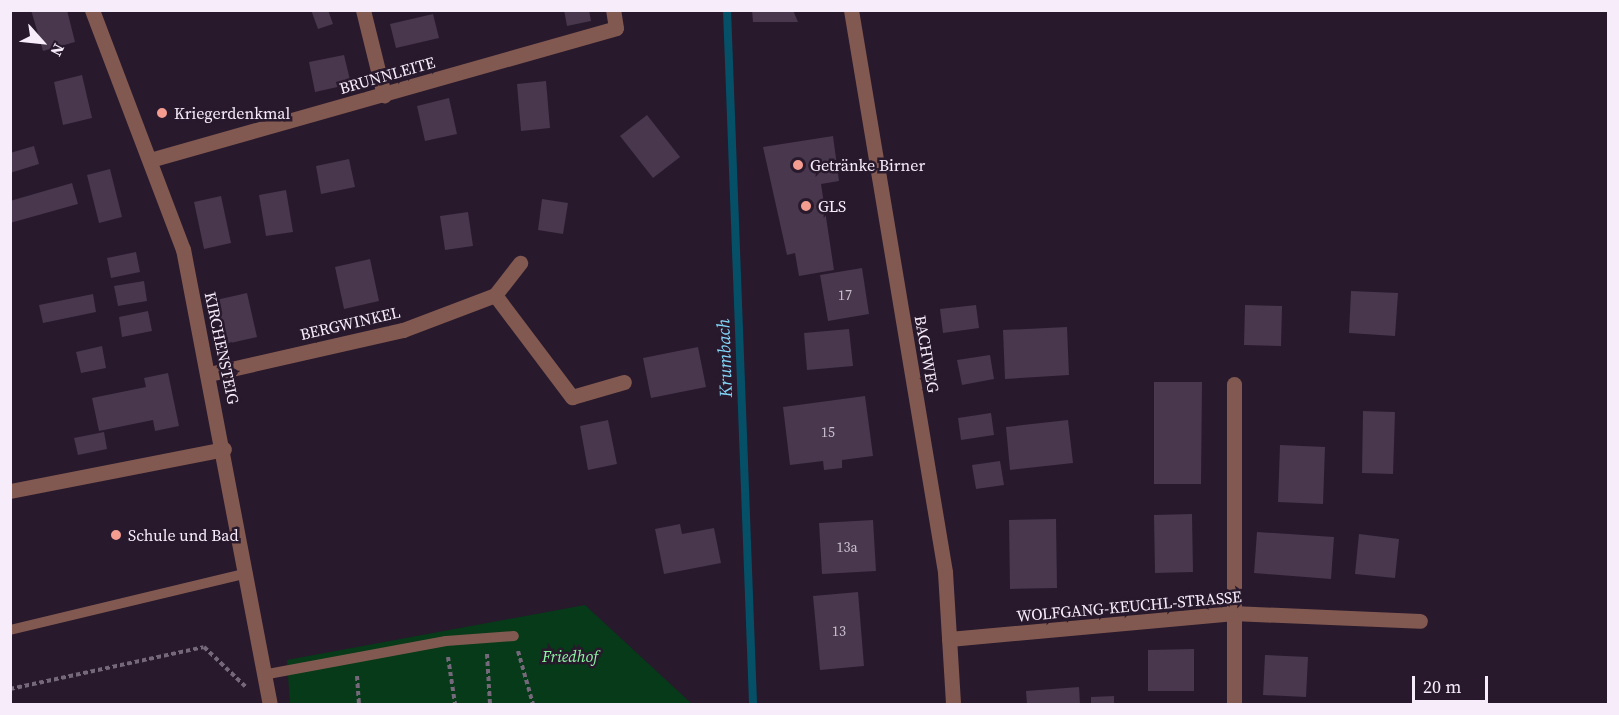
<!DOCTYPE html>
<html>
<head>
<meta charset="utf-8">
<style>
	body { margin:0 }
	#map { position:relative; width:1619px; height:715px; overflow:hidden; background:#28192d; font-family:"Source Serif 4",serif }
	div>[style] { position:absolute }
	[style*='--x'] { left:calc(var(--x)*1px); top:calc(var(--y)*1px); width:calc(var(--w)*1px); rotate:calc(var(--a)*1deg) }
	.green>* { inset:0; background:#063a18 }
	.stream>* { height:8px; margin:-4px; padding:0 4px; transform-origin:4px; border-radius:4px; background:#055067 }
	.building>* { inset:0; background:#48374d }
	.path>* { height:4px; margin-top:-2px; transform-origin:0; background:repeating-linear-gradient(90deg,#75687a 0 4.5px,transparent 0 7.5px) }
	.service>* { height:10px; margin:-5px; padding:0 5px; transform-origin:5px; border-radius:5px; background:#825950 }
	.minor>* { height:15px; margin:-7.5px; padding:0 7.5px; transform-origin:7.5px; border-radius:7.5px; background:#825950 }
	.tertiary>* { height:15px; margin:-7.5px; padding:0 7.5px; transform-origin:7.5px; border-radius:7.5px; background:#825950 }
	.dots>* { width:16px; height:16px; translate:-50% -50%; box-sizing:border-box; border:3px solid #28192d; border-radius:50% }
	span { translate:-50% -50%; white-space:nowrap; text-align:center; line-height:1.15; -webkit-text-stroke:5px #28192d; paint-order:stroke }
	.number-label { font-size:14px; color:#cbc0cf }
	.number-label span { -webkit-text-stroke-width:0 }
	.street-label { font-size:16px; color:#f7edfa }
	.poi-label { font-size:16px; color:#f7edfa }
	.left { translate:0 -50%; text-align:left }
	.park-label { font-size:16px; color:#8af7a3; font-style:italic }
	.water-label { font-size:18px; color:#82d5f6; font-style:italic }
	.frame { position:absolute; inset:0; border:12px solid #f7edfa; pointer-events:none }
	.north { position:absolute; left:12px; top:12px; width:60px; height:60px; -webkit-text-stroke:4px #28192d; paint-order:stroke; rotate:117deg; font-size:16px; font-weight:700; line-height:24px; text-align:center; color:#f7edfa }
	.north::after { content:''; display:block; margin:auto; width:21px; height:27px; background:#f7edfa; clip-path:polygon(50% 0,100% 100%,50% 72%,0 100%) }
	.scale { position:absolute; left:1412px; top:676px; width:76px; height:27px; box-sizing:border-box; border:3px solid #f7edfa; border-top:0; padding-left:8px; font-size:18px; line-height:21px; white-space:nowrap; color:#f7edfa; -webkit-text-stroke:4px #28192d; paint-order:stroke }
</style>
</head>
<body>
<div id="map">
	<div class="green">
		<i style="clip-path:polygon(585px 605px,692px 704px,290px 704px,287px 660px)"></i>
	</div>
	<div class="stream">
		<i style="--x:727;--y:10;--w:694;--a:87.85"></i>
	</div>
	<div class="building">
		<i style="clip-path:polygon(31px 10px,67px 10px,75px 42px,43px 51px)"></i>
		<i style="clip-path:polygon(311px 10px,328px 10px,333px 24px,318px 29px)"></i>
		<i style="clip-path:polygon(564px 10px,589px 10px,591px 21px,567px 26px)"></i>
		<i style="clip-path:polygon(752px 10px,793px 10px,798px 22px,753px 22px)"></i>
		<i style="clip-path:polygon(433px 14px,439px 38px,396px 48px,390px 24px)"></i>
		<i style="clip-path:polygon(344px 55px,351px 84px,315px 92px,309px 62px)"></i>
		<i style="clip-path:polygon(82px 75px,92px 118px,63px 125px,54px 82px)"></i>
		<i style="clip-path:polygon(546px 81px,550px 128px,521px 131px,517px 84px)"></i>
		<i style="clip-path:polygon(449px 98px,457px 134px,425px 141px,417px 106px)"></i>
		<i style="clip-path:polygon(647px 115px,680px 157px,653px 178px,620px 136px)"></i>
		<i style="clip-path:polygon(833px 136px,839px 181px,821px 184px,834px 270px,799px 276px,795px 253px,787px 255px,763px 147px)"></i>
		<i style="clip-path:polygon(34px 146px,39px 164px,10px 173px,10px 153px)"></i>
		<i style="clip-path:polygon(349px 159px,355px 187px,321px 194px,316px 166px)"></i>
		<i style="clip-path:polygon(110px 169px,122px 217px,99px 223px,87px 175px)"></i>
		<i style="clip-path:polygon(72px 183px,78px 204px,10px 223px,10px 201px)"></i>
		<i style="clip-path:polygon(286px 190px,293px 232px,266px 236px,259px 195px)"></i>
		<i style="clip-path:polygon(221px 196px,231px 243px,204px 249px,194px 202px)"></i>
		<i style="clip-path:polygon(542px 199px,568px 203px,563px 234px,538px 230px)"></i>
		<i style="clip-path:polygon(468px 212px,473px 246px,445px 250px,440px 216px)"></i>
		<i style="clip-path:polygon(136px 252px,140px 272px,111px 278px,107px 258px)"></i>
		<i style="clip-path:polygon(370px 259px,379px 301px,344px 309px,335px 267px)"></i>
		<i style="clip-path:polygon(862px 268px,869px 314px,828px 321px,820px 275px)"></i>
		<i style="clip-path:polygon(144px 281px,147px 301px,118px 306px,114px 286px)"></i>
		<i style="clip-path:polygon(1351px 291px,1398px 293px,1395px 336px,1349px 333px)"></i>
		<i style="clip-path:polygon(247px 293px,257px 337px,226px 344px,216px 300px)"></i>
		<i style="clip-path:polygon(93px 294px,96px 312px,43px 323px,39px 305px)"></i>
		<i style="clip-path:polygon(976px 305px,979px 328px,943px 333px,940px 309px)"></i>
		<i style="clip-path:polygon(1245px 305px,1282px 306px,1281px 346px,1244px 345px)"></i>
		<i style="clip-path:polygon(148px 311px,152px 331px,122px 337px,119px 317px)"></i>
		<i style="clip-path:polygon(1067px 327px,1069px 375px,1005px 379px,1003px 330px)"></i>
		<i style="clip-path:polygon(849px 329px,853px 366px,807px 370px,804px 333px)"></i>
		<i style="clip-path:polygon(102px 346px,106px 368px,81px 373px,76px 352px)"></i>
		<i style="clip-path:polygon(698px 347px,706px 387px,651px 398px,643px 358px)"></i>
		<i style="clip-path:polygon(990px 355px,994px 379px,962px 385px,957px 360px)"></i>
		<i style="clip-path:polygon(168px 373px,179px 426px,155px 431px,153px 420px,99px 431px,92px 398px,146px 387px,144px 378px)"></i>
		<i style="clip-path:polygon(1154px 382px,1202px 382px,1201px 484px,1154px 484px)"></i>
		<i style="clip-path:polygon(865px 396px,873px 456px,842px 460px,842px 468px,824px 470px,823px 461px,790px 465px,783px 407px)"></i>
		<i style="clip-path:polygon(1363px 411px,1395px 412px,1393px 474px,1362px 473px)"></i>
		<i style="clip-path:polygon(991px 413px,994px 435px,961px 440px,958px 418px)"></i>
		<i style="clip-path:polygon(608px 420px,617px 464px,588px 470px,580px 426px)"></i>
		<i style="clip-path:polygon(1068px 420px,1073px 463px,1010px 470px,1006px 427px)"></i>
		<i style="clip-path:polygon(104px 432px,107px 449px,78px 455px,74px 438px)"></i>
		<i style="clip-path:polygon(1280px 445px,1325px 447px,1323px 504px,1278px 502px)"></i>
		<i style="clip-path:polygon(1000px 461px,1004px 485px,976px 489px,972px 465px)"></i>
		<i style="clip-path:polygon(1192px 514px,1193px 572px,1155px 573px,1154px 515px)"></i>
		<i style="clip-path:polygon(1056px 519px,1057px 588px,1010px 589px,1009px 520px)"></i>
		<i style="clip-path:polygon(873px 520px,876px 571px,822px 574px,819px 523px)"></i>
		<i style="clip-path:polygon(680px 524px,682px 534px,714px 528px,721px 563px,664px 574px,655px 529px)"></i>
		<i style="clip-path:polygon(1257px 532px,1334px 537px,1331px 579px,1254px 573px)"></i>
		<i style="clip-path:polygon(1359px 534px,1399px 539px,1395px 578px,1355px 574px)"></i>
		<i style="clip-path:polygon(858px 592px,864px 666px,820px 670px,813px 596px)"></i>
		<i style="clip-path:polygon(1194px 649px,1194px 691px,1148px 691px,1148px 650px)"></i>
		<i style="clip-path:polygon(1265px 655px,1308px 657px,1306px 697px,1263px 695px)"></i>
		<i style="clip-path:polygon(1079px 687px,1080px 704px,1027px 704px,1026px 691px)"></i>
		<i style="clip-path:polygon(1114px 696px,1114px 704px,1091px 704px,1091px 697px)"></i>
	</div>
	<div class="path">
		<i style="--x:518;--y:651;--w:55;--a:74.2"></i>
		<i style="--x:487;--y:654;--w:50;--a:86.6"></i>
		<i style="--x:448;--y:657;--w:48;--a:81.5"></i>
		<i style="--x:357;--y:676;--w:28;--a:86"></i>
		<i style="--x:10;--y:689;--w:198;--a:-12.2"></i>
		<i style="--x:204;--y:647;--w:59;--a:43.6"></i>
	</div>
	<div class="service">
		<i style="--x:10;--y:630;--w:244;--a:-13.5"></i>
		<i style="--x:268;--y:674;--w:181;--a:-10.5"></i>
		<i style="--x:446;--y:641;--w:68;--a:-4.2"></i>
	</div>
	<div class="minor">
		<i style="--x:92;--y:10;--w:256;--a:69.2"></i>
		<i style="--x:183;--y:249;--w:463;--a:79.2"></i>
		<i style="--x:363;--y:10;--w:88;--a:76.1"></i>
		<i style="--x:150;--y:160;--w:484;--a:-15.8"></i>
		<i style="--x:616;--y:28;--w:18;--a:-99"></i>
		<i style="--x:495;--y:295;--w:128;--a:53"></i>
		<i style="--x:572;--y:397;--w:54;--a:-16.1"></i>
		<i style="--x:209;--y:374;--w:199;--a:-12.8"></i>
		<i style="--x:403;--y:330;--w:98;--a:-20.8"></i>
		<i style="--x:495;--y:295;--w:41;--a:-52"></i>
		<i style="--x:10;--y:491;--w:218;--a:-11.1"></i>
		<i style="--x:949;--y:639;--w:284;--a:-5.2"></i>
		<i style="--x:1232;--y:613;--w:188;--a:2.4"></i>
		<i style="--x:1234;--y:704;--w:320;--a:-90"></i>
	</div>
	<div class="tertiary">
		<i style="--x:851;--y:10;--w:570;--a:80.5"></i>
		<i style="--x:945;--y:572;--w:132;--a:86.5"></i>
	</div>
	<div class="dots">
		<i style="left:162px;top:113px;background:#f59c91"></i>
		<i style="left:798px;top:165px;background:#f59c91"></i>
		<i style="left:806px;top:206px;background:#f59c91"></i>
		<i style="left:116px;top:535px;background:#f59c91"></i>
	</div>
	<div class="number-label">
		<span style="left:845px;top:295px">17</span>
		<span style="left:828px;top:432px">15</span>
		<span style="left:847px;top:547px">13a</span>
		<span style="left:839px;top:631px">13</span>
	</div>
	<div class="street-label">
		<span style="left:387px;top:75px;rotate:-16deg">BRUNNLEITE</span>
		<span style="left:350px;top:323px;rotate:-13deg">BERGWINKEL</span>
		<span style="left:222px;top:348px;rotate:78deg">KIRCHENSTEIG</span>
		<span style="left:927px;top:354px;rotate:80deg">BACHWEG</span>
		<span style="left:1129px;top:606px;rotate:-5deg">WOLFGANG-KEUCHL-STRASSE</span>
	</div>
	<div class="poi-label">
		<span class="left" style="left:174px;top:113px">Kriegerdenkmal</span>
		<span class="left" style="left:810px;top:165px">Getränke Birner</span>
		<span class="left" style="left:818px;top:206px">GLS</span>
		<span class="left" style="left:128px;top:535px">Schule und Bad</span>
	</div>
	<div class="park-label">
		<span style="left:570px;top:656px">Friedhof</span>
	</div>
	<div class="water-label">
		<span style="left:725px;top:358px;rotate:-92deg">Krumbach</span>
	</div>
	<div class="frame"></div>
	<div class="north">N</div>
	<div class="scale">20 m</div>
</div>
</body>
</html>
